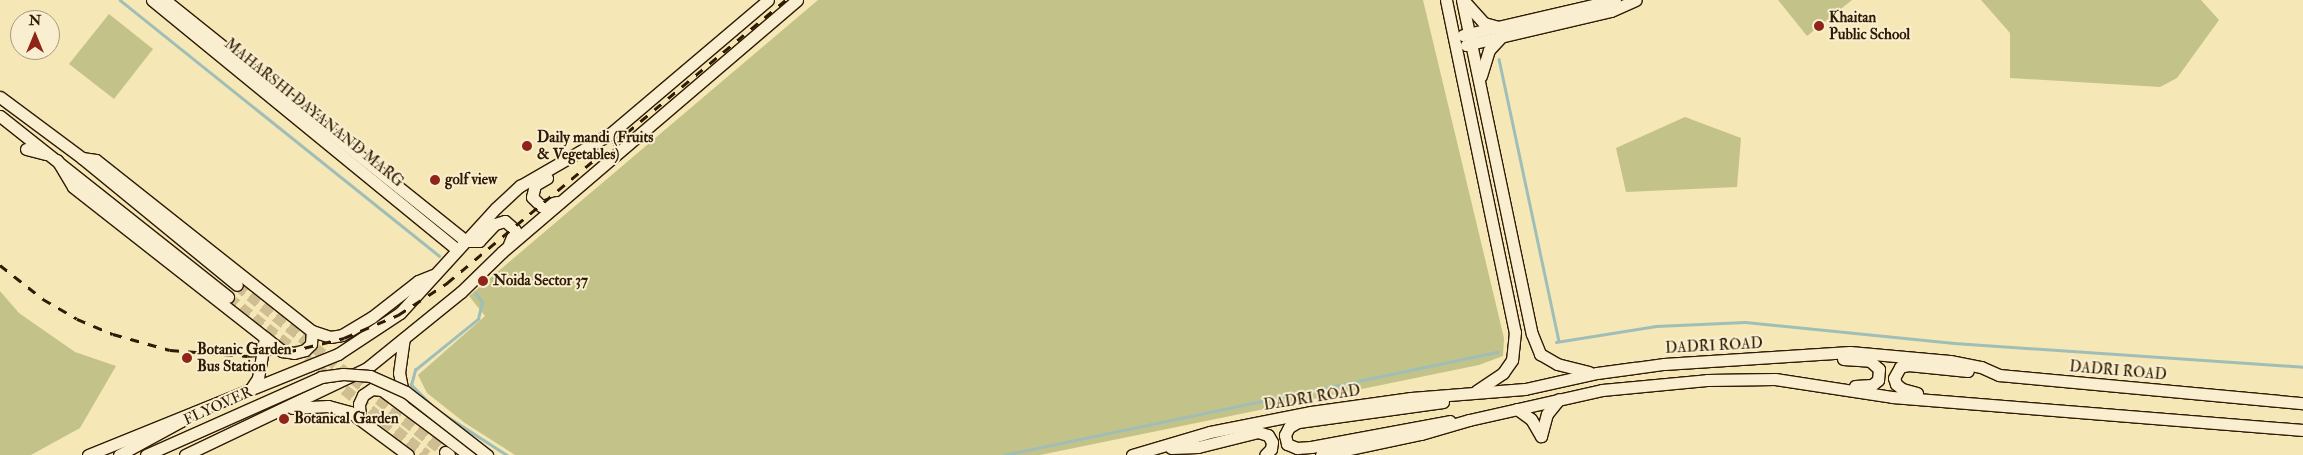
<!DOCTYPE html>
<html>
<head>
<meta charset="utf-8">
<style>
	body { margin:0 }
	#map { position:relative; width:2303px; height:455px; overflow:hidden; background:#f6e7b6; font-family:"IM FELL Double Pica",serif }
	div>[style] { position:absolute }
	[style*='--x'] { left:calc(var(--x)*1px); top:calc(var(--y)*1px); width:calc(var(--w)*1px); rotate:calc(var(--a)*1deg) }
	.green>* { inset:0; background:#c3c389 }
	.stream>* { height:2.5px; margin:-1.25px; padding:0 1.25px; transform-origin:1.25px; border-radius:1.25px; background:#9fbeb7 }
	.secondary-tunnel>* { height:11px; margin-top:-5.5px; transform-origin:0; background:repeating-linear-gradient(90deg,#cebe92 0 11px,transparent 0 16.5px) }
	.roads { filter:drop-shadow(1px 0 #2f1b04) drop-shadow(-1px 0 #2f1b04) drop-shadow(0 1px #2f1b04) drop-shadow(0 -1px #2f1b04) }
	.secondary>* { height:11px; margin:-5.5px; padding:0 5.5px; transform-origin:5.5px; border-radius:5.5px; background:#f9efd0 }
	.rail>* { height:2.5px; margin-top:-1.25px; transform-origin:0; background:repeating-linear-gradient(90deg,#2f1b04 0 9px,transparent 0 18px) }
	.bridges { filter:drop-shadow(1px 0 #2f1b04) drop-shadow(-1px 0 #2f1b04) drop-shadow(0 1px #2f1b04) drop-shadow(0 -1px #2f1b04) }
	.secondary-bridge>* { height:11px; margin:-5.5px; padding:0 5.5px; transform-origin:5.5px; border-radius:5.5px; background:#f9efd0 }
	.dots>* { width:14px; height:14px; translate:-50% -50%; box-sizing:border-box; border:2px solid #f9efd0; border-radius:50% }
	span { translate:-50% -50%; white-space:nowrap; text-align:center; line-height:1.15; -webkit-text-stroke:4px #f9efd0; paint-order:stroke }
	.poi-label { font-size:15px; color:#2f1b04; font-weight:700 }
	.left { translate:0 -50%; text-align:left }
	.street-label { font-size:15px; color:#2f1b04 }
	.north { position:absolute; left:10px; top:10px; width:50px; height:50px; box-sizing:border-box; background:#f9efd0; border:1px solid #a89a7e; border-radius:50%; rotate:0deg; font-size:14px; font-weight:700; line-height:20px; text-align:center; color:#2f1b04 }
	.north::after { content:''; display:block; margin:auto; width:18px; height:22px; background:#8f2418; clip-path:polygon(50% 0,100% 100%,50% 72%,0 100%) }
</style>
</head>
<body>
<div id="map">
	<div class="green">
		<i style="clip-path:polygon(818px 0,1423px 0,1504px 338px,1503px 356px,1479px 365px,1040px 455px,515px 455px,465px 423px,427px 393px,418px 375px,485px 316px,469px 296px)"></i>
		<i style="clip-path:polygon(1778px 0,1852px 0,1807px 36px)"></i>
		<i style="clip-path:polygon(1981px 0,2201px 0,2219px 20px,2177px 78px,2160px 87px,2010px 78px,2010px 33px)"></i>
		<i style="clip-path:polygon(109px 14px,153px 49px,114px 99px,69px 64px)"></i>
		<i style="clip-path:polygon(1685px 117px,1741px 138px,1737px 187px,1626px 192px,1616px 148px)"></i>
		<i style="clip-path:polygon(0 291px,19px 313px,75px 352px,116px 366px,80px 428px,31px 455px,0 455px)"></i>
	</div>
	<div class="stream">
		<i style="--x:120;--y:0;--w:409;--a:38.7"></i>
		<i style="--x:1499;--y:59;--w:288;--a:78"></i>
		<i style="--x:1556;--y:342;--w:101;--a:-9.1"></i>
		<i style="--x:1656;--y:326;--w:89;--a:-2.6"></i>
		<i style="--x:1745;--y:322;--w:210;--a:5.7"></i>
		<i style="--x:1954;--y:343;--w:350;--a:3.9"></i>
		<i style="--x:430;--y:404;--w:27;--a:-135"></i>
		<i style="--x:411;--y:385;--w:16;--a:-75"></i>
		<i style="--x:415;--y:370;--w:81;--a:-39"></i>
		<i style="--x:478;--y:319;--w:17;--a:-77"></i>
		<i style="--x:482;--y:302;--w:11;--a:-128"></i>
		<i style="--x:439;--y:411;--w:81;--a:32.9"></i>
		<i style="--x:1004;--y:455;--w:504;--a:-11.8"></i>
	</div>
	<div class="secondary-tunnel">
		<i style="--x:237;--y:285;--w:267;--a:38.8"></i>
		<i style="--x:228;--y:297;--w:254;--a:38.4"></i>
	</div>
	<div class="roads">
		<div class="secondary">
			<i style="--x:152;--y:0;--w:394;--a:39.3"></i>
			<i style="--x:165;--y:0;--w:386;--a:38.7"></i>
			<i style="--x:1446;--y:0;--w:339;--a:78.3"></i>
			<i style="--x:1515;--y:332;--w:28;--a:96"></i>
			<i style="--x:1512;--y:360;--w:16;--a:125"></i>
			<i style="--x:1503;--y:373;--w:32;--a:146"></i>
			<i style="--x:1462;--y:0;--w:341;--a:78.2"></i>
			<i style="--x:1532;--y:334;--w:22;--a:68"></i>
			<i style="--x:1540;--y:354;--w:20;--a:30"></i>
			<i style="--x:1557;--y:364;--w:33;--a:14"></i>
			<i style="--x:1464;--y:1;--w:30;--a:48"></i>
			<i style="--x:1484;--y:23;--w:15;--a:16"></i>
			<i style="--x:1463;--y:35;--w:156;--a:-13"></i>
			<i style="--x:1466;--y:45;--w:149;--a:-13.2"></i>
			<i style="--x:1611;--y:11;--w:27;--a:-24"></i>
			<i style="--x:1481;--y:76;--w:27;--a:-73"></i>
			<i style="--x:1489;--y:50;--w:18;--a:-47"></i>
			<i style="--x:0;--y:97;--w:102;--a:36.6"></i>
			<i style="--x:82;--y:158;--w:200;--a:39.3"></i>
			<i style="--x:0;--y:116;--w:291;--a:38.4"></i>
			<i style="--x:26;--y:149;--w:21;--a:14"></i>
			<i style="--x:82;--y:158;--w:14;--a:8"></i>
			<i style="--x:96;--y:160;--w:275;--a:38.4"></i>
			<i style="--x:312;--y:331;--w:19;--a:18"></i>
			<i style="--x:330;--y:337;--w:12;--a:-9"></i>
			<i style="--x:342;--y:335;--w:35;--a:-31"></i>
			<i style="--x:372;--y:317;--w:58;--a:-38"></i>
			<i style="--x:418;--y:281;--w:16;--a:-22"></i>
			<i style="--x:57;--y:160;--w:31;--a:59"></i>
			<i style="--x:73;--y:187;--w:266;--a:38.1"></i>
			<i style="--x:282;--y:351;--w:12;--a:9"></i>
			<i style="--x:294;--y:353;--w:11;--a:-15"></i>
			<i style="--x:305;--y:350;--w:8;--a:-45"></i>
			<i style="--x:311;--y:344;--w:13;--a:-86"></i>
			<i style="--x:547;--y:178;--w:14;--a:150"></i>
			<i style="--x:535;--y:185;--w:12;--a:104"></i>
			<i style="--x:532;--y:197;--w:13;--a:45"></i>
			<i style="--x:541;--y:206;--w:16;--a:-14"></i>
			<i style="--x:466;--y:241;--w:13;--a:0"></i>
			<i style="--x:479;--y:241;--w:23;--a:-47"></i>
			<i style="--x:495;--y:224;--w:10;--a:-17"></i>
			<i style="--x:505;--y:221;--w:13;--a:42"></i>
			<i style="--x:515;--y:230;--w:15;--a:113"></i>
			<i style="--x:1843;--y:359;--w:27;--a:4"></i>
			<i style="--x:1870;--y:361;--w:12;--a:42"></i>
			<i style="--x:1879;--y:369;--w:11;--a:95"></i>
			<i style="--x:1878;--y:380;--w:8;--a:140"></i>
			<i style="--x:1872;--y:385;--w:17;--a:177"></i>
			<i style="--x:250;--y:390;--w:14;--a:-56"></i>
			<i style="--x:258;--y:378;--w:41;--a:-80.1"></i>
			<i style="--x:1917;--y:393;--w:16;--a:-165"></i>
			<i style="--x:1902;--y:389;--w:8;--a:-140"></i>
			<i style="--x:1896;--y:384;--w:6;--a:-108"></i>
			<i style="--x:1894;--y:378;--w:13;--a:-61"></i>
			<i style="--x:1900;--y:367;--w:8;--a:-14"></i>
			<i style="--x:1908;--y:365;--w:60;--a:5.7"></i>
			<i style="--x:404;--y:398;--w:25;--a:-101"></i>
			<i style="--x:399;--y:373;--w:35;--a:-82"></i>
			<i style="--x:1443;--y:402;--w:146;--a:172.1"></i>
			<i style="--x:1298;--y:422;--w:10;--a:151"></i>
			<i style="--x:1289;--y:427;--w:9;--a:117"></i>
			<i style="--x:1285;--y:435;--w:9;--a:77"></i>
			<i style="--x:1287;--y:444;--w:11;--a:22"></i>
			<i style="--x:1297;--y:448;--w:14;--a:-4"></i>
			<i style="--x:1311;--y:447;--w:141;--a:-10.6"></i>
			<i style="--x:292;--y:408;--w:36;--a:-3"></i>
			<i style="--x:328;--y:406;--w:23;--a:15"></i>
			<i style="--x:350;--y:412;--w:72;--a:36.6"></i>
			<i style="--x:1517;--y:409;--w:17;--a:36"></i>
			<i style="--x:1531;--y:419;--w:20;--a:60"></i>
			<i style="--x:360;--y:419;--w:15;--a:-94"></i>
			<i style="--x:359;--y:404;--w:10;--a:-66"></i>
			<i style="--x:363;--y:395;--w:11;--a:-34"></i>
			<i style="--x:372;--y:389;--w:10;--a:6"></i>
			<i style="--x:382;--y:390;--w:109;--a:36.8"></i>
			<i style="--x:1541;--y:436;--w:23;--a:-75"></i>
			<i style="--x:1547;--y:414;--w:19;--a:-51"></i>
			<i style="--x:1171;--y:448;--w:27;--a:-2"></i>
			<i style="--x:1198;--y:447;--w:62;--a:-14"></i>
			<i style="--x:1258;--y:432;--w:10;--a:17"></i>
			<i style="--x:1268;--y:435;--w:8;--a:60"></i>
			<i style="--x:1272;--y:442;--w:7;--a:98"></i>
			<i style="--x:1271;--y:449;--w:8;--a:135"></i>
			<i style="--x:445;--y:452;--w:5;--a:37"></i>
			<i style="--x:88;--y:455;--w:270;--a:-22"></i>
			<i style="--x:338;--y:354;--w:74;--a:-33.5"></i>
			<i style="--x:400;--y:313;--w:142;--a:-47.6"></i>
			<i style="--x:496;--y:208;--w:33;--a:-43"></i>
			<i style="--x:520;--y:186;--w:104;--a:-30"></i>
			<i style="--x:610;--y:134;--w:207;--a:-40.3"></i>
			<i style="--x:119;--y:455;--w:71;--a:-28.7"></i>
			<i style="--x:185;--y:455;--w:202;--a:-25.5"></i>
			<i style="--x:367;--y:368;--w:121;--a:-39"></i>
			<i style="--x:461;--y:292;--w:57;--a:-44.3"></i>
			<i style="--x:502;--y:252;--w:388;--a:-40.5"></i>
			<i style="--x:1132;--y:455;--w:81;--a:-16.4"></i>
			<i style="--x:1210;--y:432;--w:103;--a:-11.2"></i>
			<i style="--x:1311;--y:412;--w:101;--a:-8"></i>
			<i style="--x:1411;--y:398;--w:114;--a:-4.5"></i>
			<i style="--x:1525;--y:389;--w:74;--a:-12.5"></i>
			<i style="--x:1597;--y:373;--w:68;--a:-7.7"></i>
			<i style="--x:1664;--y:364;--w:186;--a:-3.7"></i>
			<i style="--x:1850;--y:352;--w:100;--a:5.1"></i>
			<i style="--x:1950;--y:361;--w:32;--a:11"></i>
			<i style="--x:1981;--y:367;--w:20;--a:24"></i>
			<i style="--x:1999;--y:375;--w:305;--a:5.3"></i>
			<i style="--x:1321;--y:455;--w:102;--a:-11.9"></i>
			<i style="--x:1421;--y:434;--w:50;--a:-16.3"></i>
			<i style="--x:1469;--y:420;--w:136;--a:-12.7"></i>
			<i style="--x:1602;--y:390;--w:105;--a:-5.4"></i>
			<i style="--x:1707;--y:380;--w:68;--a:-0.8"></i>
			<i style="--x:1775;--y:379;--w:118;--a:8.7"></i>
			<i style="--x:1892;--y:397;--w:412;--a:4.6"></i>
		</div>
	</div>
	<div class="rail">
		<i style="--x:0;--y:265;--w:55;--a:38.3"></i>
		<i style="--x:43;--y:299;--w:39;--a:30"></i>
		<i style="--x:77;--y:319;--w:39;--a:23"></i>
		<i style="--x:113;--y:334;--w:59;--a:15.7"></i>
		<i style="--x:170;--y:350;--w:78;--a:4.4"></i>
		<i style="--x:248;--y:356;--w:39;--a:-6"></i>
		<i style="--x:287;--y:352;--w:59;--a:-13.8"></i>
		<i style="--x:344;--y:338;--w:59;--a:-23.1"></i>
		<i style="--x:398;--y:315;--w:59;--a:-33.1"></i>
		<i style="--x:447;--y:283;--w:442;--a:-39.9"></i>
	</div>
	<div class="bridges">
		<div class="secondary-bridge">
			<i style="--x:146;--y:455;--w:192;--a:-24"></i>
			<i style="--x:321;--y:377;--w:22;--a:-8"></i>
			<i style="--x:343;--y:374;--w:27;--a:4"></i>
			<i style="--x:370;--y:376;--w:39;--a:24"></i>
			<i style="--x:406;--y:392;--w:103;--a:37.9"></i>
		</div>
	</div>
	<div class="dots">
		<i style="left:1819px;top:26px;background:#8f2418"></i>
		<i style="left:527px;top:146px;background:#8f2418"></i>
		<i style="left:435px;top:180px;background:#8f2418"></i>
		<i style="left:483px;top:281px;background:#8f2418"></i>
		<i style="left:187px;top:358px;background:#8f2418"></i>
		<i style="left:284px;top:419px;background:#8f2418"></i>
	</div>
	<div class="poi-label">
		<span class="left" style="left:1829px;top:26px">Khaitan<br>Public School</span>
		<span class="left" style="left:537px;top:146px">Daily mandi (Fruits<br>&amp; Vegetables)</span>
		<span class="left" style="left:445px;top:180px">golf view</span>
		<span class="left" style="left:493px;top:281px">Noida Sector 37</span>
		<span class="left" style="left:197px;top:358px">Botanic Garden<br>Bus Station</span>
		<span class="left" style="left:294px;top:419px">Botanical Garden</span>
	</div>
	<div class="street-label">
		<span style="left:314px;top:113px;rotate:39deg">MAHARSHI DAYANAND MARG</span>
		<span style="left:1714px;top:346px;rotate:-3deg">DADRI ROAD</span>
		<span style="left:2118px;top:371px;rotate:5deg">DADRI ROAD</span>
		<span style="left:1312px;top:398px;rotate:-9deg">DADRI ROAD</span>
		<span style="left:218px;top:406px;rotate:-24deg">FLYOVER</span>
	</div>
	<div class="north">N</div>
</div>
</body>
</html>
